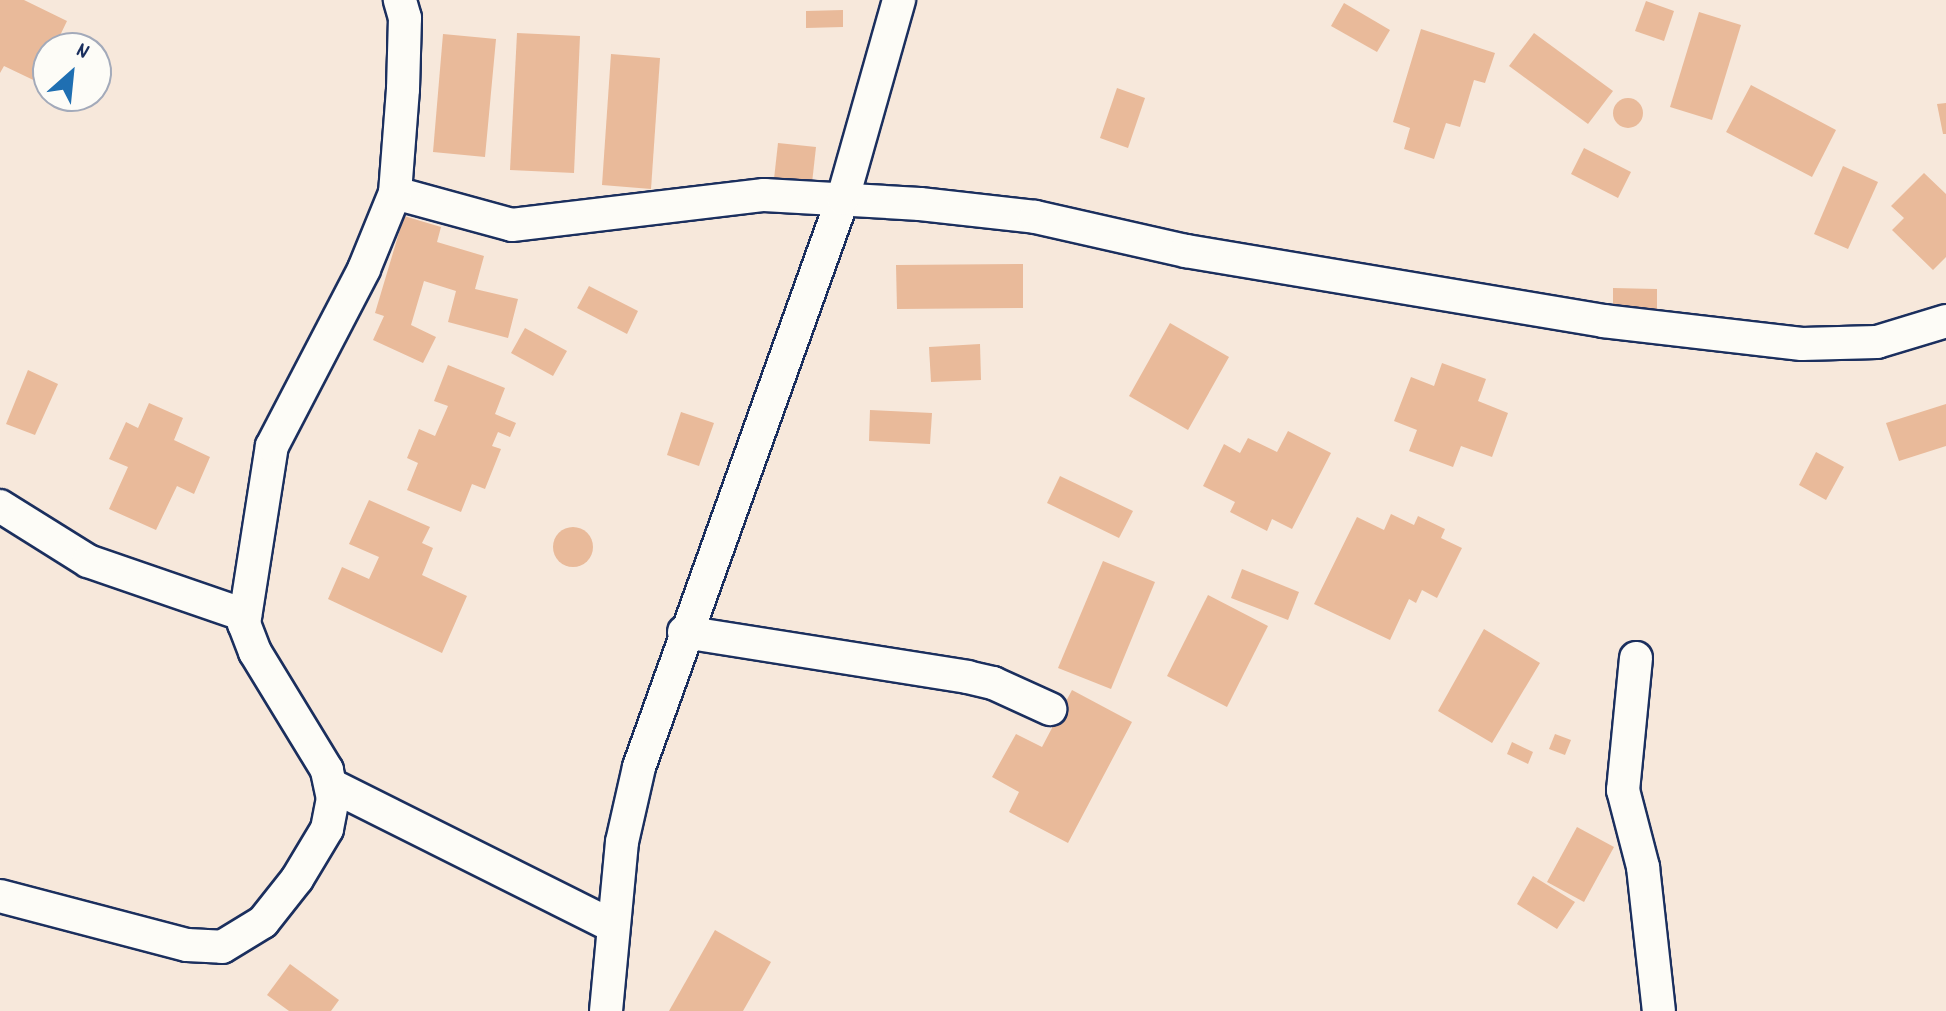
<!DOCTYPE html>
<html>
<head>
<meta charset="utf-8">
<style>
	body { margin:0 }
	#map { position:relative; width:1946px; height:1011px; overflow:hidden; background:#f7e8db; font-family:Dekko,sans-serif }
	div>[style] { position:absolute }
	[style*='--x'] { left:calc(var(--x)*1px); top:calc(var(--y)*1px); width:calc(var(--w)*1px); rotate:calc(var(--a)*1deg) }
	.building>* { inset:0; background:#e9ba9a }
	.round { border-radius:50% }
	.roads { filter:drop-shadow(2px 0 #1b2f5e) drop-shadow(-2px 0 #1b2f5e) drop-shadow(0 2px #1b2f5e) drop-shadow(0 -2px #1b2f5e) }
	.minor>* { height:32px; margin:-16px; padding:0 16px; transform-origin:16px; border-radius:16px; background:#fdfcf7 }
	span { translate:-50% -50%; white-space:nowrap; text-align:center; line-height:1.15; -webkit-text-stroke:8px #fdfcf7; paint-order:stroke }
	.north { position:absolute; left:32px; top:32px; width:80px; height:80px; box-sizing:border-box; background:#fdfcf7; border:2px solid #a3aaba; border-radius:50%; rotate:27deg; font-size:22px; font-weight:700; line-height:32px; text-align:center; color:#1b2f5e }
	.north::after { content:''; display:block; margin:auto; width:28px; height:36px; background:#1f6fb2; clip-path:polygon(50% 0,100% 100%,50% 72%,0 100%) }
</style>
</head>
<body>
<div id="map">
	<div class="building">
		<i style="clip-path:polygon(0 0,24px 0,67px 21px,54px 48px,48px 48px,48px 87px,4px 66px,0 73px)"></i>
		<i style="clip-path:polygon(1646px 1px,1674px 11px,1664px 41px,1635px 31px)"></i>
		<i style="clip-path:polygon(1344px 3px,1390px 30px,1377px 52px,1331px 26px)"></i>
		<i style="clip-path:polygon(843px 10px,843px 27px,806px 28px,806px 11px)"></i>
		<i style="clip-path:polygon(1699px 12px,1741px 25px,1712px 120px,1670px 107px)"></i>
		<i style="clip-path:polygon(1421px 29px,1495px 53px,1485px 83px,1474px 80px,1460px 127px,1446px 123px,1434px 159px,1404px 149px,1410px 128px,1393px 122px)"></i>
		<i style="clip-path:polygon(517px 33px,580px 36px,574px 173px,510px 170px)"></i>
		<i style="clip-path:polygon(1534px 33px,1613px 91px,1588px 124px,1509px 66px)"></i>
		<i style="clip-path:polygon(443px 34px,496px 39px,485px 157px,433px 152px)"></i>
		<i style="clip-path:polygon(611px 54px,660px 58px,651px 189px,602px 185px)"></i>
		<i style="clip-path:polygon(1751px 85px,1836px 130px,1812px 177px,1726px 132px)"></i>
		<i style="clip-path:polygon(1117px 88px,1145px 98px,1128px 148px,1100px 138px)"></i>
		<i class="round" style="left:1613px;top:98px;width:30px;height:30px"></i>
		<i style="clip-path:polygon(1946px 103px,1946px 134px,1943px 134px,1937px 104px)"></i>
		<i style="clip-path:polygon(778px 143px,816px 147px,812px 183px,774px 179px)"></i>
		<i style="clip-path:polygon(1584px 148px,1631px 172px,1618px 198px,1571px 174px)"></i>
		<i style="clip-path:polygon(1843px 166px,1878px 182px,1848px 249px,1814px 234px)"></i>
		<i style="clip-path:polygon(1924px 173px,1946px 194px,1946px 257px,1933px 270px,1892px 230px,1904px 218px,1891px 206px)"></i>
		<i style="clip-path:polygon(404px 216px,441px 227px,437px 242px,484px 256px,475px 289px,518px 299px,508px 338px,448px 322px,456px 291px,424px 281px,411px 325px,436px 337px,423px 363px,373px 340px,384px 316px,375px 313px)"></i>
		<i style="clip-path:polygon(1023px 264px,1023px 308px,897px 309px,896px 265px)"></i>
		<i style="clip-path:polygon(589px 286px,638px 311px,627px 334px,577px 308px)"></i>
		<i style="clip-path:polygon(1613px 288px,1657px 289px,1657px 309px,1613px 307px)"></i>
		<i style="clip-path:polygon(1170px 323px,1229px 357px,1188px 430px,1129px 396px)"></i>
		<i style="clip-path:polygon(525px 328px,567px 351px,553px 376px,511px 353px)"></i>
		<i style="clip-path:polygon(980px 344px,981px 380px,931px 382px,929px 347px)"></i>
		<i style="clip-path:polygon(1442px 363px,1486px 379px,1478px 401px,1508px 413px,1492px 457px,1461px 446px,1453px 467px,1409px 451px,1417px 430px,1394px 421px,1411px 377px,1434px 386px)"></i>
		<i style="clip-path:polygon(448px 365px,505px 388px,495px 414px,516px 423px,510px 437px,498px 432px,492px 446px,501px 449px,485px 489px,472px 484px,461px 512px,407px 490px,418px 463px,407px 458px,419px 429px,435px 436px,448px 406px,434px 401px)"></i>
		<i style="clip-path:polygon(28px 370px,58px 384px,35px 435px,6px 424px)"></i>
		<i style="clip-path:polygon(149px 403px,183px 418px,174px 440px,210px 457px,194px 494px,177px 486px,156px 530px,109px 509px,128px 467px,109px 459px,126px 422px,138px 428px)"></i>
		<i style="clip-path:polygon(1946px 404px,1946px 446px,1899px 461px,1886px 423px)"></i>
		<i style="clip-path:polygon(870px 410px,932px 413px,930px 444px,869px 441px)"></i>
		<i style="clip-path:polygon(681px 412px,714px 423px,699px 466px,667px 455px)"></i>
		<i style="clip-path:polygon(1288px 431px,1331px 453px,1292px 529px,1272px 519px,1267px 531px,1230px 512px,1235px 502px,1203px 486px,1224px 444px,1240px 453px,1248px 438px,1277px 452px)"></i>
		<i style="clip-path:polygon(1816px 452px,1844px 467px,1826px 500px,1799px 485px)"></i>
		<i style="clip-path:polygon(1060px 476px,1133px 511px,1119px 538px,1047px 503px)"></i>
		<i style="clip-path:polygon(369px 500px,430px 527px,422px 543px,433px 548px,422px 575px,467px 596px,442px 653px,328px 599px,342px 567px,369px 579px,379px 557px,349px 544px)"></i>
		<i style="clip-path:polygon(1391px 514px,1414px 525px,1418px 516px,1445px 529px,1441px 538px,1462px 548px,1437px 598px,1422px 590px,1416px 603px,1409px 599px,1390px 640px,1314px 604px,1357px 517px,1384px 530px)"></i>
		<i class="round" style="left:553px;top:527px;width:40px;height:40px"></i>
		<i style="clip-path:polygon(1103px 561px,1155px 582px,1111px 689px,1058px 668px)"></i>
		<i style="clip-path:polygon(1242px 569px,1299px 592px,1288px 620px,1231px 598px)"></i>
		<i style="clip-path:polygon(1208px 595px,1268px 626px,1227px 707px,1167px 676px)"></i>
		<i style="clip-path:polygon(1484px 629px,1540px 663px,1492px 743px,1438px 711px)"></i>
		<i style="clip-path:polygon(1072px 690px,1132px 722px,1068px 843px,1009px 812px,1019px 792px,992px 777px,1016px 734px,1042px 747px)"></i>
		<i style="clip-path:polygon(1555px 734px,1571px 740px,1565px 755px,1549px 749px)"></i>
		<i style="clip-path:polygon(1512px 742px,1533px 752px,1528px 764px,1507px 754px)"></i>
		<i style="clip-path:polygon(1577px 827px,1614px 847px,1584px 902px,1547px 882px)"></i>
		<i style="clip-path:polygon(1533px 876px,1575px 902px,1557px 929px,1517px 904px)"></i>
		<i style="clip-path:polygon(715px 930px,771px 962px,743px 1011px,669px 1011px)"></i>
		<i style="clip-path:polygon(290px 964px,339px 1000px,331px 1011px,289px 1011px,267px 995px)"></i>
	</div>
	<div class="roads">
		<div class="minor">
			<i style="--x:395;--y:193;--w:121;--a:15.3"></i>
			<i style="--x:512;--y:225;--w:254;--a:-6.8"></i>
			<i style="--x:764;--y:195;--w:156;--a:3.3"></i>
			<i style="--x:920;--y:204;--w:116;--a:6.4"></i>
			<i style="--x:1035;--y:217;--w:155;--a:12.7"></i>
			<i style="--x:1186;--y:251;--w:423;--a:9.5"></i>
			<i style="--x:1603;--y:321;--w:200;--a:6.6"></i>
			<i style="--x:1802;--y:344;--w:75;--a:-1.5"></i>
			<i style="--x:1877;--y:342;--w:72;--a:-16.9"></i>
			<i style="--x:0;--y:506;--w:104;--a:32"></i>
			<i style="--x:88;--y:561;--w:166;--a:19"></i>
			<i style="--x:684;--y:632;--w:287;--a:9"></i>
			<i style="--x:967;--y:677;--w:27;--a:13"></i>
			<i style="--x:993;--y:683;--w:63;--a:24.5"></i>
			<i style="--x:1636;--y:658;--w:133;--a:95.6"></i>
			<i style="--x:1623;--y:790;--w:80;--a:75.4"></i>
			<i style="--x:1643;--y:867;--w:145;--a:83.7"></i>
			<i style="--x:333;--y:786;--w:311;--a:26.6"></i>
			<i style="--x:0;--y:896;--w:193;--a:14.7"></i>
			<i style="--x:187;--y:945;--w:35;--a:3"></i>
			<i style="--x:222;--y:947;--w:48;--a:-31.4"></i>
			<i style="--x:263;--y:922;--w:55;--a:-51.7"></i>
			<i style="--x:297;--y:879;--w:58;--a:-59"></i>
			<i style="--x:327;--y:829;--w:31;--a:-79"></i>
			<i style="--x:333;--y:799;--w:30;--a:-102"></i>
			<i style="--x:327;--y:770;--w:138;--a:-121.4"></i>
			<i style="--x:255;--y:652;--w:30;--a:-111"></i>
			<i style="--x:244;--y:624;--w:180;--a:-81.1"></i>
			<i style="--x:272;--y:446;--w:199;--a:-62.5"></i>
			<i style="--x:364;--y:269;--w:82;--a:-67.8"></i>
			<i style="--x:395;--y:193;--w:104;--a:-85.6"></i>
			<i style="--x:403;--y:89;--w:71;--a:-88.4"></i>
			<i style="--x:405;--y:18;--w:19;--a:-106"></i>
			<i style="--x:606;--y:1011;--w:170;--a:-84.6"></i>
			<i style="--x:622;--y:842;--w:77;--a:-77.2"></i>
			<i style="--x:639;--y:767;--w:604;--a:-70.28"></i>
			<i style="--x:843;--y:198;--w:206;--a:-74.2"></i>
		</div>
	</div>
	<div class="north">N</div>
</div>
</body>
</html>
